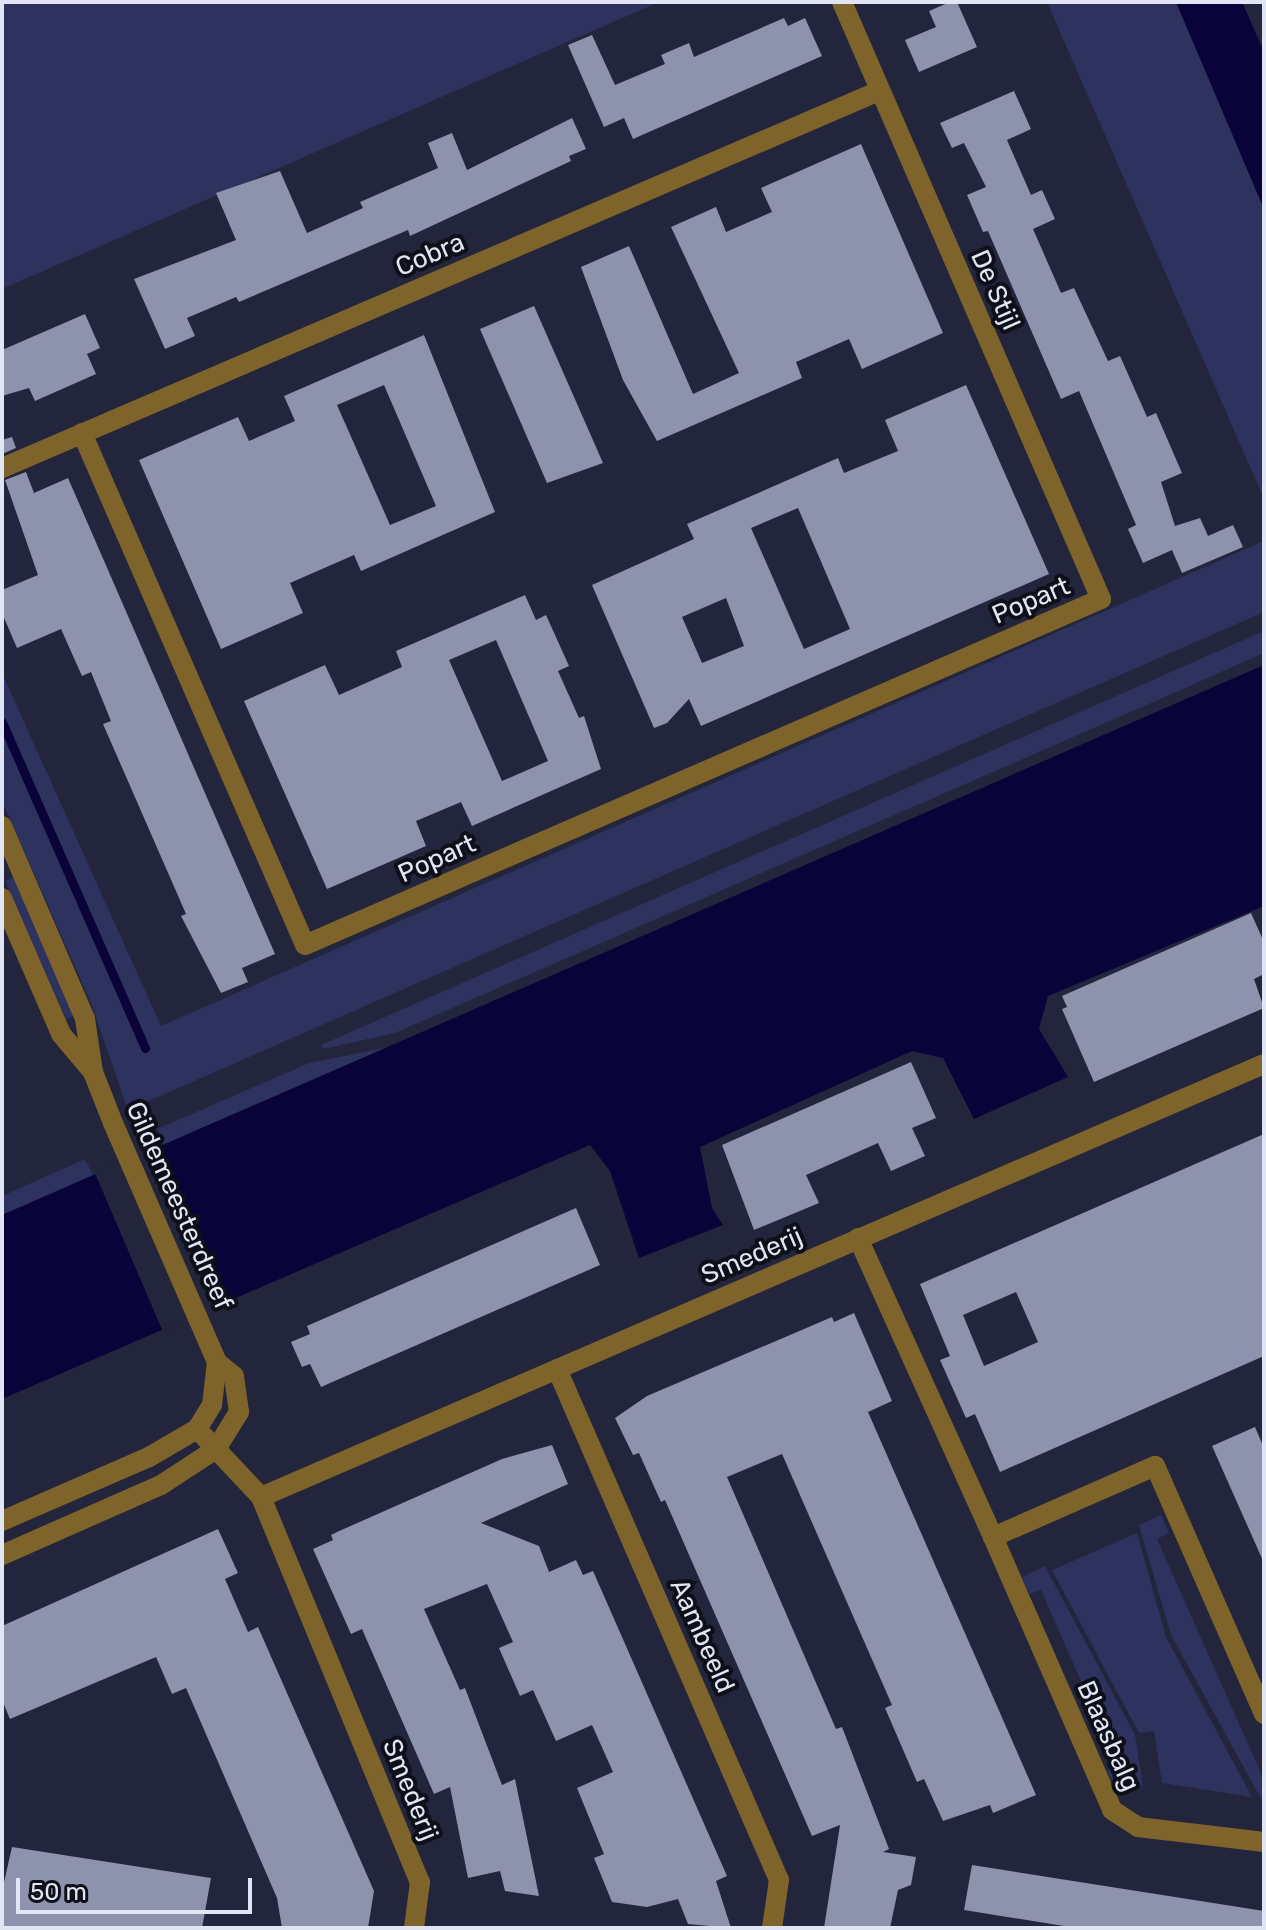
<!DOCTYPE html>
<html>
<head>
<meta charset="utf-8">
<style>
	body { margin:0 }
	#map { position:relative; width:1266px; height:1930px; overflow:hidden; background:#22253b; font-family:Rubik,sans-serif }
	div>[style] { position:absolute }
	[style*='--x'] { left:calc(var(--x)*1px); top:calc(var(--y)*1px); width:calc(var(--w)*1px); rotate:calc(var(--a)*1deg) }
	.green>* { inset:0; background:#2d325f }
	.water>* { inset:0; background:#0a033a }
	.pier>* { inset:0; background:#22253b }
	.stream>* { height:9px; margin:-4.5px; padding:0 4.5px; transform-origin:4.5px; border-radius:4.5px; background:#0a033a }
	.building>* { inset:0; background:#8d92ad }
	.minor>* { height:20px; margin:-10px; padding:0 10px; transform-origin:10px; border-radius:10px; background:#7e642a }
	span { translate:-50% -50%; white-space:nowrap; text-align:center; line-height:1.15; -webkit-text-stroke:8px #0d0f19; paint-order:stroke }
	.street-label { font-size:26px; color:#e2e5f4 }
	.frame { position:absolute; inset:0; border:4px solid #e2e5f4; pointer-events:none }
	.scale { position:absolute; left:16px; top:1878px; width:236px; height:36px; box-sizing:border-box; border:4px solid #e2e5f4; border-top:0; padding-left:10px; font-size:24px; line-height:28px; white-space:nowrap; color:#e2e5f4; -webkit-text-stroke:6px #0d0f19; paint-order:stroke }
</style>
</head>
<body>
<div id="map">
	<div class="green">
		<i style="clip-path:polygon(2px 2px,659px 2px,2px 289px)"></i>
		<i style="clip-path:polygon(1047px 2px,1176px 2px,1264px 209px,1264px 499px)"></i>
		<i style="clip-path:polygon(1264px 541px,1264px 612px,128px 1110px,91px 1003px,2px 801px,2px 673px,161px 1026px)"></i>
		<i style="clip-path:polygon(1264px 631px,1264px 653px,1167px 696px,395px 1033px,323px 1049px,321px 1045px)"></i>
		<i style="clip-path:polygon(14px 877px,75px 1015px,66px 1019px,5px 881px)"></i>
		<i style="clip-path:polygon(389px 1047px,164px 1145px,157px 1129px,309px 1063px)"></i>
		<i style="clip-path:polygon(85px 1159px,93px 1175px,2px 1215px,2px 1196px)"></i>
		<i style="clip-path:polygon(1161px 1515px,1169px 1533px,1157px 1539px,1264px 1780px,1264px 1804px,1171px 1635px,1139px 1525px)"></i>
		<i style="clip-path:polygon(1137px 1533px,1166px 1637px,1252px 1797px,1162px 1783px,1154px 1731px,1139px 1733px,1052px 1570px)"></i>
		<i style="clip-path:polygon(1045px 1566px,1135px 1735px,1143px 1786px,1112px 1781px,1107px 1771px,1118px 1766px,1041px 1590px,1030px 1594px,1022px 1577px)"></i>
	</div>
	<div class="water">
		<i style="clip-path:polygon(1176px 2px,1242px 2px,1264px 52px,1264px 209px)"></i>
		<i style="clip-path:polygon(1264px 665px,1264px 906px,1048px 996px,1039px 1029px,1068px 1077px,974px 1119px,943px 1058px,912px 1051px,700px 1147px,712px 1208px,723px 1225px,639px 1258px,610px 1171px,590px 1145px,2px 1399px,2px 1215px)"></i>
	</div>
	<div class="pier">
		<i style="clip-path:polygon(155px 1144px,224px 1304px,163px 1332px,94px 1171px)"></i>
	</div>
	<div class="stream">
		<i style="--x:2;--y:722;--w:356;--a:66.3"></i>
	</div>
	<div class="building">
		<i style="clip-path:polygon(950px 2px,957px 2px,977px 47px,919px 72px,905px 40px,936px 27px,929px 11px)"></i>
		<i style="clip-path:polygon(784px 18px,788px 26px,805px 18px,822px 56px,633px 139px,624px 118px,604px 127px,568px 45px,592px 35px,615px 85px,665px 64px,661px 55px,689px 43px,694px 57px)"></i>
		<i style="clip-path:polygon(1014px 91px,1031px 129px,1007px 140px,1031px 195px,1042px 190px,1055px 219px,1033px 229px,1061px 293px,1074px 288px,1108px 361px,1120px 356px,1147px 417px,1156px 413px,1182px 473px,1161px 482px,1175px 526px,1200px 518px,1208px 536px,1233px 525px,1243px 547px,1182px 573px,1172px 550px,1143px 563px,1128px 529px,1136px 525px,1079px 391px,1061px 399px,988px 231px,983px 232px,967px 195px,986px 187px,964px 143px,952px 148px,940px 123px)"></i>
		<i style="clip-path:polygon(572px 118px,586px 149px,569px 156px,571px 161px,410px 236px,408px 230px,239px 302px,236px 297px,187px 318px,195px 336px,165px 349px,134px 279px,236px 240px,216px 193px,280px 171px,307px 233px,363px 208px,360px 202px,438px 168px,428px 143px,452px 133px,467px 170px)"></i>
		<i style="clip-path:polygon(861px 144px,943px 333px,862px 369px,849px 339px,796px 362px,802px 378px,657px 441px,623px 380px,581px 267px,629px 246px,693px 394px,739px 373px,671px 227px,716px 207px,726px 232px,772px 212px,761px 188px)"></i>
		<i style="clip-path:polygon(534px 306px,603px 463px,547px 483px,480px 329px)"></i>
		<i style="clip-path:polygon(85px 314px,100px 348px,87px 354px,96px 374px,35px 401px,29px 388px,2px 396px,2px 350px)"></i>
		<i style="clip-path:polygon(evenodd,424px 335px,495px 512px,361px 571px,354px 555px,290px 583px,303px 613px,221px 649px,139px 460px,238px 417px,249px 441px,295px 421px,284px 396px,424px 335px,384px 385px,436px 506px,390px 525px,337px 405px,384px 385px)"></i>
		<i style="clip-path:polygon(evenodd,966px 385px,1049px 574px,701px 726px,689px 699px,667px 723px,654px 728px,592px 585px,694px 539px,687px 524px,781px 483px,838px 458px,844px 473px,898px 451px,885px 420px,966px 385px,798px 508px,850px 629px,804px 649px,751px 528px,798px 508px,966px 385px,726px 598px,744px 646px,702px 663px,682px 617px,726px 598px)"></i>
		<i style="clip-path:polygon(12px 437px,16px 448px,2px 454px,2px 440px)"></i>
		<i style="clip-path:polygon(26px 472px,34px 493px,68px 478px,275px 954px,242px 968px,248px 982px,221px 993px,181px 916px,186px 914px,103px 724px,111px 721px,91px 672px,82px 676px,61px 629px,17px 648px,2px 613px,2px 590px,38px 575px,5px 480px)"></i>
		<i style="clip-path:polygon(evenodd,525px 595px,536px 620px,546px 615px,569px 666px,558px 671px,579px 718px,584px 716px,601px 769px,472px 826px,461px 802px,416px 821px,426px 846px,327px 889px,244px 701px,325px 665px,339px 695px,402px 667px,396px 651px,525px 595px,496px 640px,548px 761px,502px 781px,449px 660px,496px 640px)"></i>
		<i style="clip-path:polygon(1251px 913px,1264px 942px,1264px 974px,1254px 979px,1264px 1008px,1094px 1082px,1062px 1009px,1067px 1007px,1062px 996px)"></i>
		<i style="clip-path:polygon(911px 1062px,936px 1118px,912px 1128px,925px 1156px,891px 1171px,878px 1143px,806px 1175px,819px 1203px,754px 1230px,722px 1145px)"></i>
		<i style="clip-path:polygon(evenodd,1264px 1134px,1264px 1356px,1000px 1472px,975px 1414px,966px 1418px,940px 1360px,950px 1356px,920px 1284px,1264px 1134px,1016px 1292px,1038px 1342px,984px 1366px,963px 1315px,1016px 1292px)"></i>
		<i style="clip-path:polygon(576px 1208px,600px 1265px,321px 1387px,310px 1364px,302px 1367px,291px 1342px,310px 1334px,307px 1326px)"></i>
		<i style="clip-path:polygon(854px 1313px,892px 1401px,868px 1412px,1036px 1795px,993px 1813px,990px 1805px,943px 1821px,924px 1779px,917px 1782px,885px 1708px,892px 1705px,782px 1454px,727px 1477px,836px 1729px,842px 1727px,889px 1849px,883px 1852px,916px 1857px,911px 1885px,898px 1890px,890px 1928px,824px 1928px,840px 1825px,812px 1836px,665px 1500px,661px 1502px,639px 1453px,633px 1455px,615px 1418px,647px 1396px,832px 1317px,834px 1322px)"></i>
		<i style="clip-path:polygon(1255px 1427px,1264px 1448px,1264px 1563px,1212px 1446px)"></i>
		<i style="clip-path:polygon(552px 1445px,568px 1484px,481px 1523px,539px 1546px,549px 1572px,576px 1560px,583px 1575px,593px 1571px,727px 1876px,716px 1881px,731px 1928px,688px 1924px,678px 1899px,647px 1907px,612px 1902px,594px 1858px,604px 1854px,577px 1788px,613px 1772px,592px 1725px,556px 1741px,533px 1690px,520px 1696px,499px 1648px,513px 1642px,487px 1584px,424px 1609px,460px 1690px,465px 1688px,502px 1785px,515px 1779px,539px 1896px,505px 1891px,500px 1871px,468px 1878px,450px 1787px,434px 1794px,362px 1629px,351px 1634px,313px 1549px,333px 1540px,331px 1535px,337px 1532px,502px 1459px)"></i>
		<i style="clip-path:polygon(218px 1529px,238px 1573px,225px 1579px,248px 1632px,258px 1627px,374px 1891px,368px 1928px,282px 1928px,277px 1898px,186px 1688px,172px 1694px,156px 1657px,10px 1719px,2px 1700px,2px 1626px)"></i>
		<i style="clip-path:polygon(12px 1847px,211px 1878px,202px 1928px,2px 1928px,2px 1891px)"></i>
		<i style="clip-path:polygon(972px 1865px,1264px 1911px,1264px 1928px,1076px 1928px,964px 1910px)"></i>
	</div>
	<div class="minor">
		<i style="--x:82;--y:433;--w:558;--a:66.46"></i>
		<i style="--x:305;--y:945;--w:868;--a:-23.49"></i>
		<i style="--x:1101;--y:599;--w:651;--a:-113.45"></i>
		<i style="--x:2;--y:468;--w:955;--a:-23.26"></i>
		<i style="--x:2;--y:826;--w:210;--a:66.7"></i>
		<i style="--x:85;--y:1019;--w:54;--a:81.4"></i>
		<i style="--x:93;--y:1072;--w:55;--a:68.6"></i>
		<i style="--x:113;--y:1123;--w:261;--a:66.5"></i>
		<i style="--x:217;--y:1362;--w:43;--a:96.6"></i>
		<i style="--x:212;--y:1405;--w:28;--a:122"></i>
		<i style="--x:197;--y:1429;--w:56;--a:149.7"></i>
		<i style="--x:149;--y:1457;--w:160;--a:156.5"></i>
		<i style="--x:2;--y:898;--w:148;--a:66.5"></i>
		<i style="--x:61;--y:1034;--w:50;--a:49.9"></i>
		<i style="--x:858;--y:1238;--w:328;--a:65.7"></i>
		<i style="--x:557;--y:1369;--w:557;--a:66.52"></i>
		<i style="--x:779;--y:1880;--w:49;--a:98.3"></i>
		<i style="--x:197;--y:1429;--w:93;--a:46.7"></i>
		<i style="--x:261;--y:1497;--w:417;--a:67.6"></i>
		<i style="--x:420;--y:1882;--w:46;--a:97.4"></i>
		<i style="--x:261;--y:1497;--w:1092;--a:-23.35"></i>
		<i style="--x:2;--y:1555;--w:174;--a:-23.8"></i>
		<i style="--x:161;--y:1485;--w:66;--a:-33.2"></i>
		<i style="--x:216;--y:1449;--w:44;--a:-58.1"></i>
		<i style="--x:239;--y:1412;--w:36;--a:-98"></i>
		<i style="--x:234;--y:1376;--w:22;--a:-141"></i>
		<i style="--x:1264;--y:1714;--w:271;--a:-113.7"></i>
		<i style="--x:1155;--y:1466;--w:177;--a:156.3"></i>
		<i style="--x:993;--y:1537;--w:298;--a:66.4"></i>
		<i style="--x:1112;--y:1810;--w:31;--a:33"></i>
		<i style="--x:1138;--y:1827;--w:127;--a:6.8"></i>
	</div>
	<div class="street-label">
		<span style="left:430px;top:255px;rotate:-23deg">Cobra</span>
		<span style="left:995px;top:290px;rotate:66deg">De Stijl</span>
		<span style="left:1031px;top:601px;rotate:-23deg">Popart</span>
		<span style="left:437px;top:859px;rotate:-24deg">Popart</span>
		<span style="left:179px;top:1206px;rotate:66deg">Gildemeesterdreef</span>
		<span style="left:752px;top:1256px;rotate:-23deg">Smederij</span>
		<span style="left:702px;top:1636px;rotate:66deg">Aambeeld</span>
		<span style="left:1108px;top:1736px;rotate:66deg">Blaasbalg</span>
		<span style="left:410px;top:1790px;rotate:68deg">Smederij</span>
	</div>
	<div class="frame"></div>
	<div class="scale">50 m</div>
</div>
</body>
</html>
